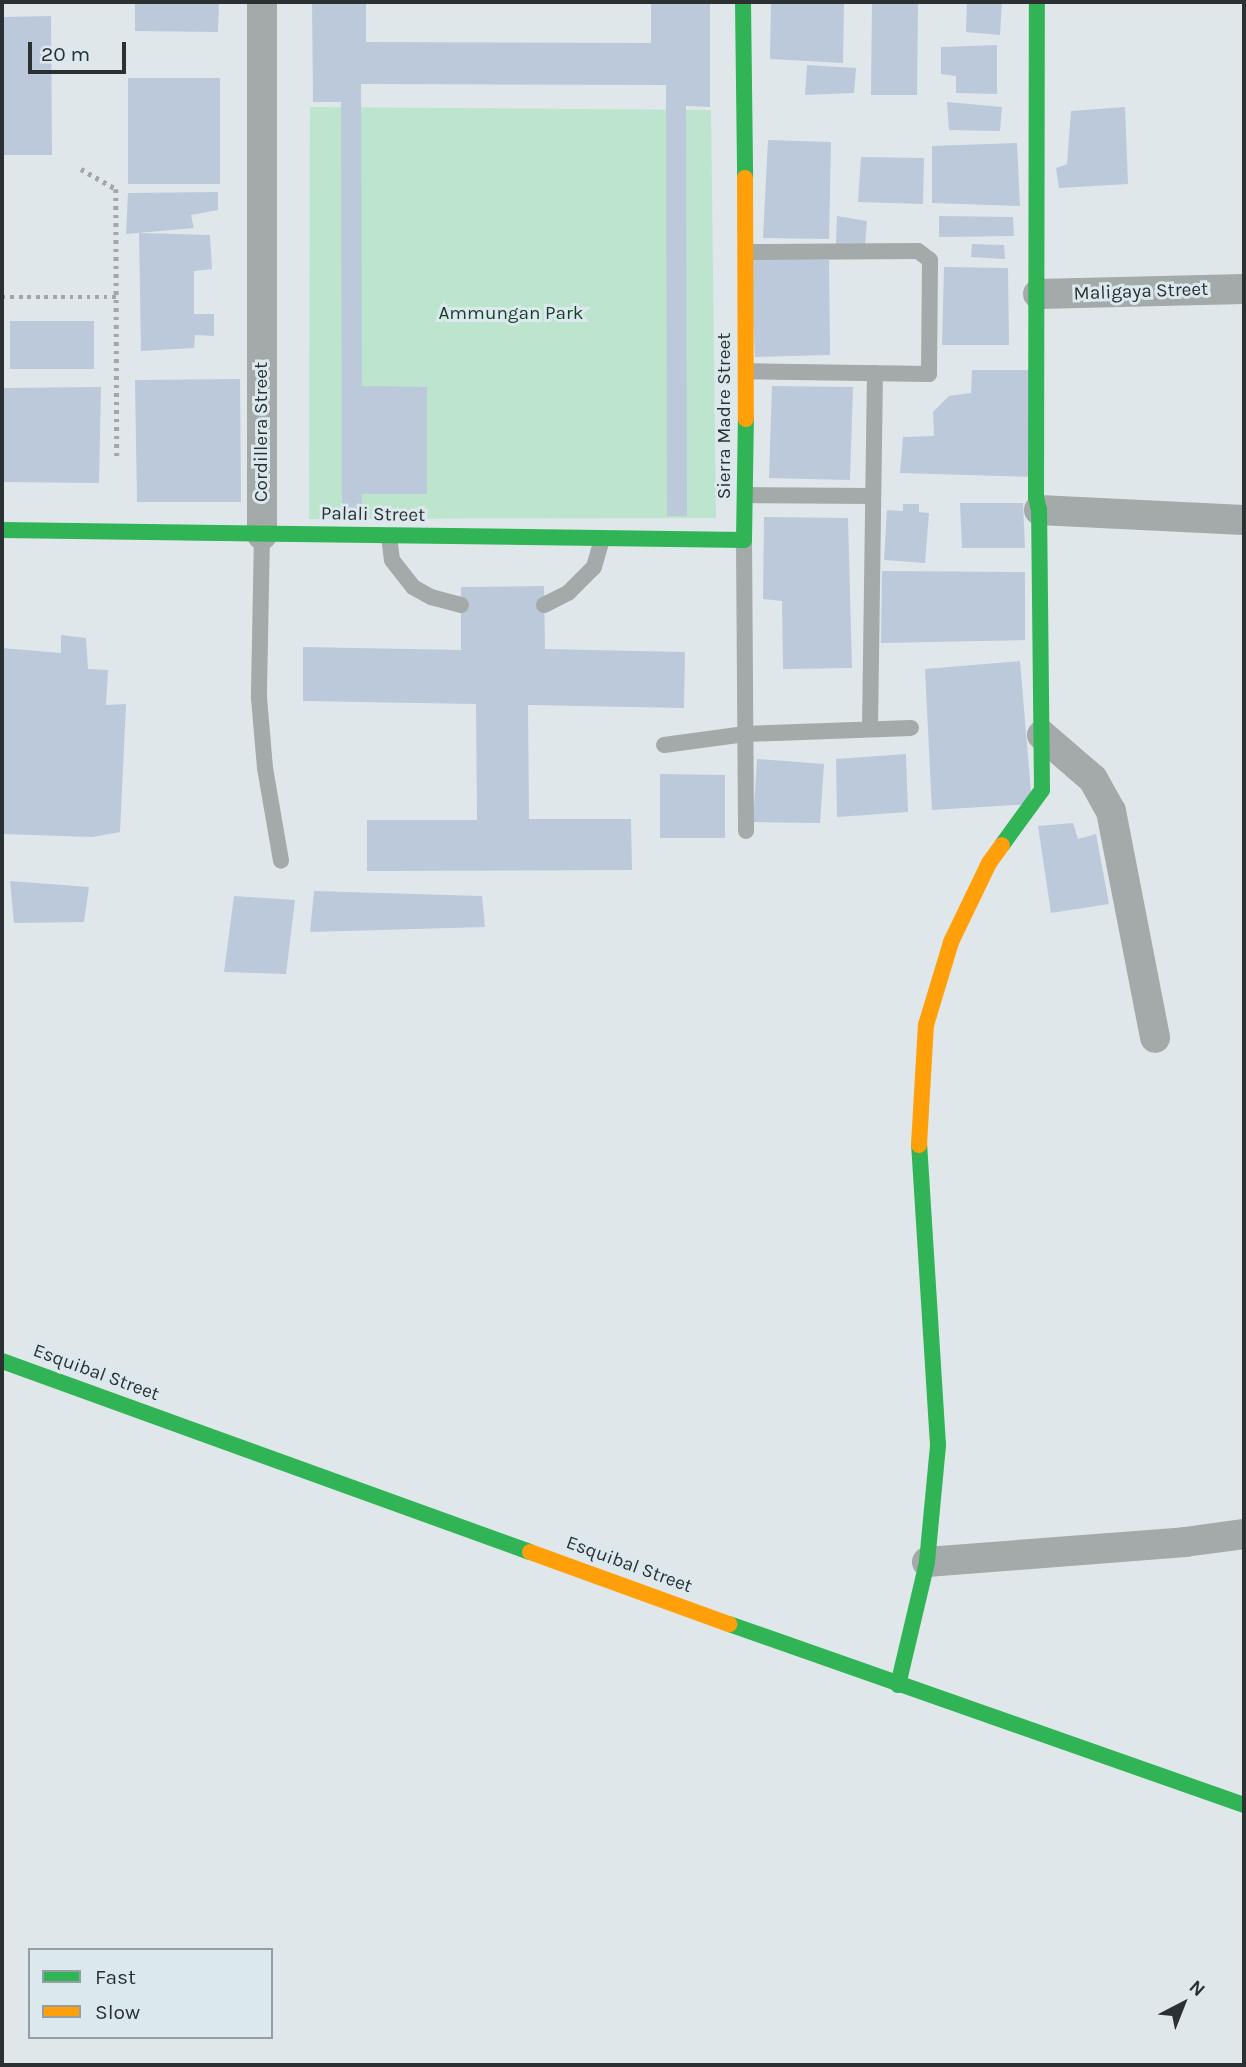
<!DOCTYPE html>
<html>
<head>
<meta charset="utf-8">
<style>
	body { margin:0 }
	#map { position:relative; width:1246px; height:2067px; overflow:hidden; background:#dfe7ea; font-family:Karla,sans-serif }
	div>[style] { position:absolute }
	[style*='--x'] { left:calc(var(--x)*1px); top:calc(var(--y)*1px); width:calc(var(--w)*1px); rotate:calc(var(--a)*1deg) }
	.green>* { inset:0; background:#bde4cd }
	.building>* { inset:0; background:#bcc9da }
	.path>* { height:4.5px; margin-top:-2.25px; transform-origin:0; background:repeating-linear-gradient(90deg,#a3a6a9 0 3.5px,transparent 0 8.5px) }
	.lane>* { height:16px; margin:-8px; padding:0 8px; transform-origin:8px; border-radius:8px; background:#a4a9a9 }
	.street>* { height:30px; margin:-15px; padding:0 15px; transform-origin:15px; border-radius:15px; background:#a4a9a9 }
	.fast>* { height:16px; margin:-8px; padding:0 8px; transform-origin:8px; border-radius:8px; background:#30b455 }
	.slow>* { height:16px; margin:-8px; padding:0 8px; transform-origin:8px; border-radius:8px; background:#ff9f0a }
	span { translate:-50% -50%; white-space:nowrap; text-align:center; line-height:1.15; -webkit-text-stroke:6px #dbe9ee; paint-order:stroke }
	.street-label { font-size:19px; color:#2b3032 }
	.park-label { font-size:19px; color:#183f27 }
	.frame { position:absolute; inset:0; border:4px solid #2b3032; pointer-events:none }
	.legend { position:absolute; left:28px; top:1948px; width:245px; height:91px; box-sizing:border-box; background:#dbe9ee; border:2px solid #959fa3; margin:0; padding:9px 12px; list-style:none; font-size:21px; color:#2b3032 }
	.legend li { display:flex; align-items:center; gap:14px; height:35px }
	.legend b { width:35px; border:2px solid #959fa3 }
	.north { position:absolute; left:1148px; top:1969px; width:70px; height:70px; -webkit-text-stroke:5px #dbe9ee; paint-order:stroke; rotate:42deg; font-size:19px; font-weight:700; line-height:28px; text-align:center; color:#2b3032 }
	.north::after { content:''; display:block; margin:auto; width:24px; height:32px; background:#2b3032; clip-path:polygon(50% 0,100% 100%,50% 72%,0 100%) }
	.scale { position:absolute; left:28px; top:42px; width:98px; height:32px; box-sizing:border-box; border:4px solid #2b3032; border-top:0; padding-left:9px; font-size:21px; line-height:24px; white-space:nowrap; color:#2b3032; -webkit-text-stroke:5px #dbe9ee; paint-order:stroke }
</style>
</head>
<body>
<div id="map">
	<div class="green">
		<i style="clip-path:polygon(310px 107px,711px 110px,716px 518px,309px 519px)"></i>
	</div>
	<div class="building">
		<i style="clip-path:polygon(135px 2px,219px 2px,218px 32px,135px 31px)"></i>
		<i style="clip-path:polygon(312px 2px,366px 2px,366px 42px,651px 43px,651px 2px,710px 2px,710px 107px,686px 106px,687px 516px,667px 516px,666px 85px,361px 84px,362px 386px,427px 387px,427px 494px,362px 494px,362px 515px,342px 515px,341px 102px,313px 102px)"></i>
		<i style="clip-path:polygon(771px 2px,844px 2px,843px 63px,770px 59px)"></i>
		<i style="clip-path:polygon(872px 2px,918px 2px,917px 95px,871px 95px)"></i>
		<i style="clip-path:polygon(967px 2px,1002px 2px,1000px 35px,966px 32px)"></i>
		<i style="clip-path:polygon(51px 16px,52px 155px,2px 155px,2px 17px)"></i>
		<i style="clip-path:polygon(997px 45px,997px 94px,956px 93px,956px 76px,941px 74px,941px 47px)"></i>
		<i style="clip-path:polygon(807px 65px,856px 68px,854px 93px,805px 95px)"></i>
		<i style="clip-path:polygon(128px 78px,220px 78px,220px 184px,128px 184px)"></i>
		<i style="clip-path:polygon(947px 102px,1002px 107px,1000px 131px,949px 130px)"></i>
		<i style="clip-path:polygon(1125px 107px,1128px 184px,1059px 188px,1056px 168px,1067px 164px,1071px 111px)"></i>
		<i style="clip-path:polygon(768px 140px,831px 142px,829px 239px,763px 238px)"></i>
		<i style="clip-path:polygon(1017px 143px,1020px 206px,932px 203px,932px 146px)"></i>
		<i style="clip-path:polygon(861px 157px,924px 158px,923px 204px,858px 202px)"></i>
		<i style="clip-path:polygon(218px 192px,218px 210px,191px 215px,194px 228px,126px 234px,128px 193px)"></i>
		<i style="clip-path:polygon(837px 216px,867px 221px,865px 245px,836px 244px)"></i>
		<i style="clip-path:polygon(939px 216px,1013px 217px,1014px 236px,939px 237px)"></i>
		<i style="clip-path:polygon(139px 233px,210px 235px,212px 269px,194px 271px,194px 314px,214px 314px,214px 336px,195px 335px,194px 348px,141px 351px)"></i>
		<i style="clip-path:polygon(972px 244px,1004px 245px,1005px 259px,971px 257px)"></i>
		<i style="clip-path:polygon(750px 260px,829px 260px,830px 355px,755px 357px)"></i>
		<i style="clip-path:polygon(944px 267px,1008px 268px,1009px 345px,942px 345px)"></i>
		<i style="clip-path:polygon(10px 321px,94px 321px,94px 369px,10px 369px)"></i>
		<i style="clip-path:polygon(972px 370px,1034px 370px,1033px 477px,900px 473px,903px 437px,934px 436px,933px 412px,949px 396px,971px 393px)"></i>
		<i style="clip-path:polygon(240px 379px,241px 502px,137px 502px,135px 380px)"></i>
		<i style="clip-path:polygon(772px 386px,853px 387px,850px 480px,769px 478px)"></i>
		<i style="clip-path:polygon(101px 387px,99px 483px,2px 482px,2px 388px)"></i>
		<i style="clip-path:polygon(960px 503px,1023px 503px,1025px 548px,962px 548px)"></i>
		<i style="clip-path:polygon(903px 504px,919px 504px,919px 512px,929px 513px,925px 563px,884px 560px,887px 510px,903px 511px)"></i>
		<i style="clip-path:polygon(764px 517px,848px 518px,852px 668px,783px 669px,782px 601px,763px 599px)"></i>
		<i style="clip-path:polygon(882px 571px,1025px 572px,1025px 640px,881px 643px)"></i>
		<i style="clip-path:polygon(544px 586px,545px 649px,685px 652px,684px 708px,528px 705px,529px 819px,631px 819px,632px 870px,367px 871px,367px 820px,477px 820px,476px 704px,303px 701px,303px 647px,461px 650px,461px 587px)"></i>
		<i style="clip-path:polygon(61px 635px,86px 638px,88px 669px,108px 670px,106px 705px,126px 704px,120px 832px,92px 837px,2px 834px,2px 648px,61px 653px)"></i>
		<i style="clip-path:polygon(1020px 661px,1032px 804px,932px 810px,925px 669px)"></i>
		<i style="clip-path:polygon(906px 754px,908px 812px,837px 817px,836px 759px)"></i>
		<i style="clip-path:polygon(757px 759px,824px 764px,820px 823px,753px 822px)"></i>
		<i style="clip-path:polygon(660px 774px,725px 775px,725px 838px,660px 838px)"></i>
		<i style="clip-path:polygon(1073px 823px,1078px 839px,1096px 834px,1109px 904px,1051px 913px,1038px 826px)"></i>
		<i style="clip-path:polygon(10px 881px,89px 887px,84px 922px,14px 923px)"></i>
		<i style="clip-path:polygon(314px 891px,482px 896px,485px 927px,310px 932px)"></i>
		<i style="clip-path:polygon(234px 896px,295px 900px,286px 974px,224px 972px)"></i>
	</div>
	<div class="path">
		<i style="--x:81;--y:169;--w:40;--a:29.7"></i>
		<i style="--x:116;--y:189;--w:270;--a:89.8"></i>
		<i style="--x:2;--y:297;--w:114;--a:0"></i>
	</div>
	<div class="lane">
		<i style="--x:746;--y:252;--w:172;--a:-0.3"></i>
		<i style="--x:918;--y:251;--w:15;--a:37"></i>
		<i style="--x:930;--y:260;--w:114;--a:90.5"></i>
		<i style="--x:929;--y:374;--w:182;--a:-179.1"></i>
		<i style="--x:747;--y:495;--w:126;--a:0.5"></i>
		<i style="--x:262;--y:535;--w:163;--a:91.1"></i>
		<i style="--x:259;--y:698;--w:70;--a:85.1"></i>
		<i style="--x:265;--y:768;--w:94;--a:80.2"></i>
		<i style="--x:389;--y:536;--w:24;--a:83"></i>
		<i style="--x:392;--y:560;--w:34;--a:52"></i>
		<i style="--x:413;--y:587;--w:21;--a:29"></i>
		<i style="--x:431;--y:597;--w:31;--a:15"></i>
		<i style="--x:744;--y:540;--w:291;--a:89.6"></i>
		<i style="--x:544;--y:605;--w:28;--a:-27"></i>
		<i style="--x:569;--y:592;--w:35;--a:-45"></i>
		<i style="--x:594;--y:567;--w:29;--a:-74"></i>
		<i style="--x:870;--y:729;--w:356;--a:-89.2"></i>
		<i style="--x:664;--y:745;--w:82;--a:-7.7"></i>
		<i style="--x:745;--y:734;--w:166;--a:-2.1"></i>
	</div>
	<div class="street">
		<i style="--x:1038;--y:294;--w:206;--a:-1.4"></i>
		<i style="--x:1039;--y:510;--w:205;--a:2.8"></i>
		<i style="--x:262;--y:535;--w:533;--a:-90"></i>
		<i style="--x:1042;--y:735;--w:67;--a:40.8"></i>
		<i style="--x:1093;--y:779;--w:37;--a:61"></i>
		<i style="--x:1111;--y:811;--w:231;--a:79"></i>
		<i style="--x:927;--y:1562;--w:259;--a:-4.4"></i>
		<i style="--x:1185;--y:1542;--w:60;--a:-7.7"></i>
	</div>
	<div class="fast">
		<i style="--x:743;--y:2;--w:176;--a:89.3"></i>
		<i style="--x:2;--y:530;--w:742;--a:0.77"></i>
		<i style="--x:744;--y:540;--w:121;--a:-89.1"></i>
		<i style="--x:1002;--y:845;--w:68;--a:-54"></i>
		<i style="--x:1042;--y:790;--w:280;--a:-90.6"></i>
		<i style="--x:1039;--y:510;--w:13;--a:-103"></i>
		<i style="--x:1036;--y:497;--w:495;--a:-89.9"></i>
		<i style="--x:2;--y:1361;--w:561;--a:19.89"></i>
		<i style="--x:729;--y:1624;--w:546;--a:19.36"></i>
		<i style="--x:898;--y:1685;--w:126;--a:-76.7"></i>
		<i style="--x:927;--y:1562;--w:118;--a:-84.6"></i>
		<i style="--x:938;--y:1445;--w:301;--a:-93.6"></i>
	</div>
	<div class="slow">
		<i style="--x:745;--y:178;--w:241;--a:89.8"></i>
		<i style="--x:919;--y:1145;--w:120;--a:-86.7"></i>
		<i style="--x:926;--y:1025;--w:87;--a:-73.2"></i>
		<i style="--x:951;--y:942;--w:88;--a:-64.3"></i>
		<i style="--x:989;--y:863;--w:22;--a:-54"></i>
		<i style="--x:530;--y:1552;--w:212;--a:19.9"></i>
	</div>
	<div class="street-label">
		<span style="left:1141px;top:292px;rotate:-2deg">Maligaya Street</span>
		<span style="left:725px;top:416px;rotate:-90deg">Sierra Madre Street</span>
		<span style="left:262px;top:432px;rotate:-90deg">Cordillera Street</span>
		<span style="left:373px;top:515px;rotate:1deg">Palali Street</span>
		<span style="left:96px;top:1373px;rotate:20deg">Esquibal Street</span>
		<span style="left:629px;top:1565px;rotate:20deg">Esquibal Street</span>
	</div>
	<div class="park-label">
		<span style="left:511px;top:314px">Ammungan Park</span>
	</div>
	<div class="frame"></div>
	<ul class="legend">
	<li><b style="height:9px;background:#30b455"></b>Fast</li>
	<li><b style="height:9px;background:#ff9f0a"></b>Slow</li>
	</ul>
	<div class="north">N</div>
	<div class="scale">20 m</div>
</div>
</body>
</html>
